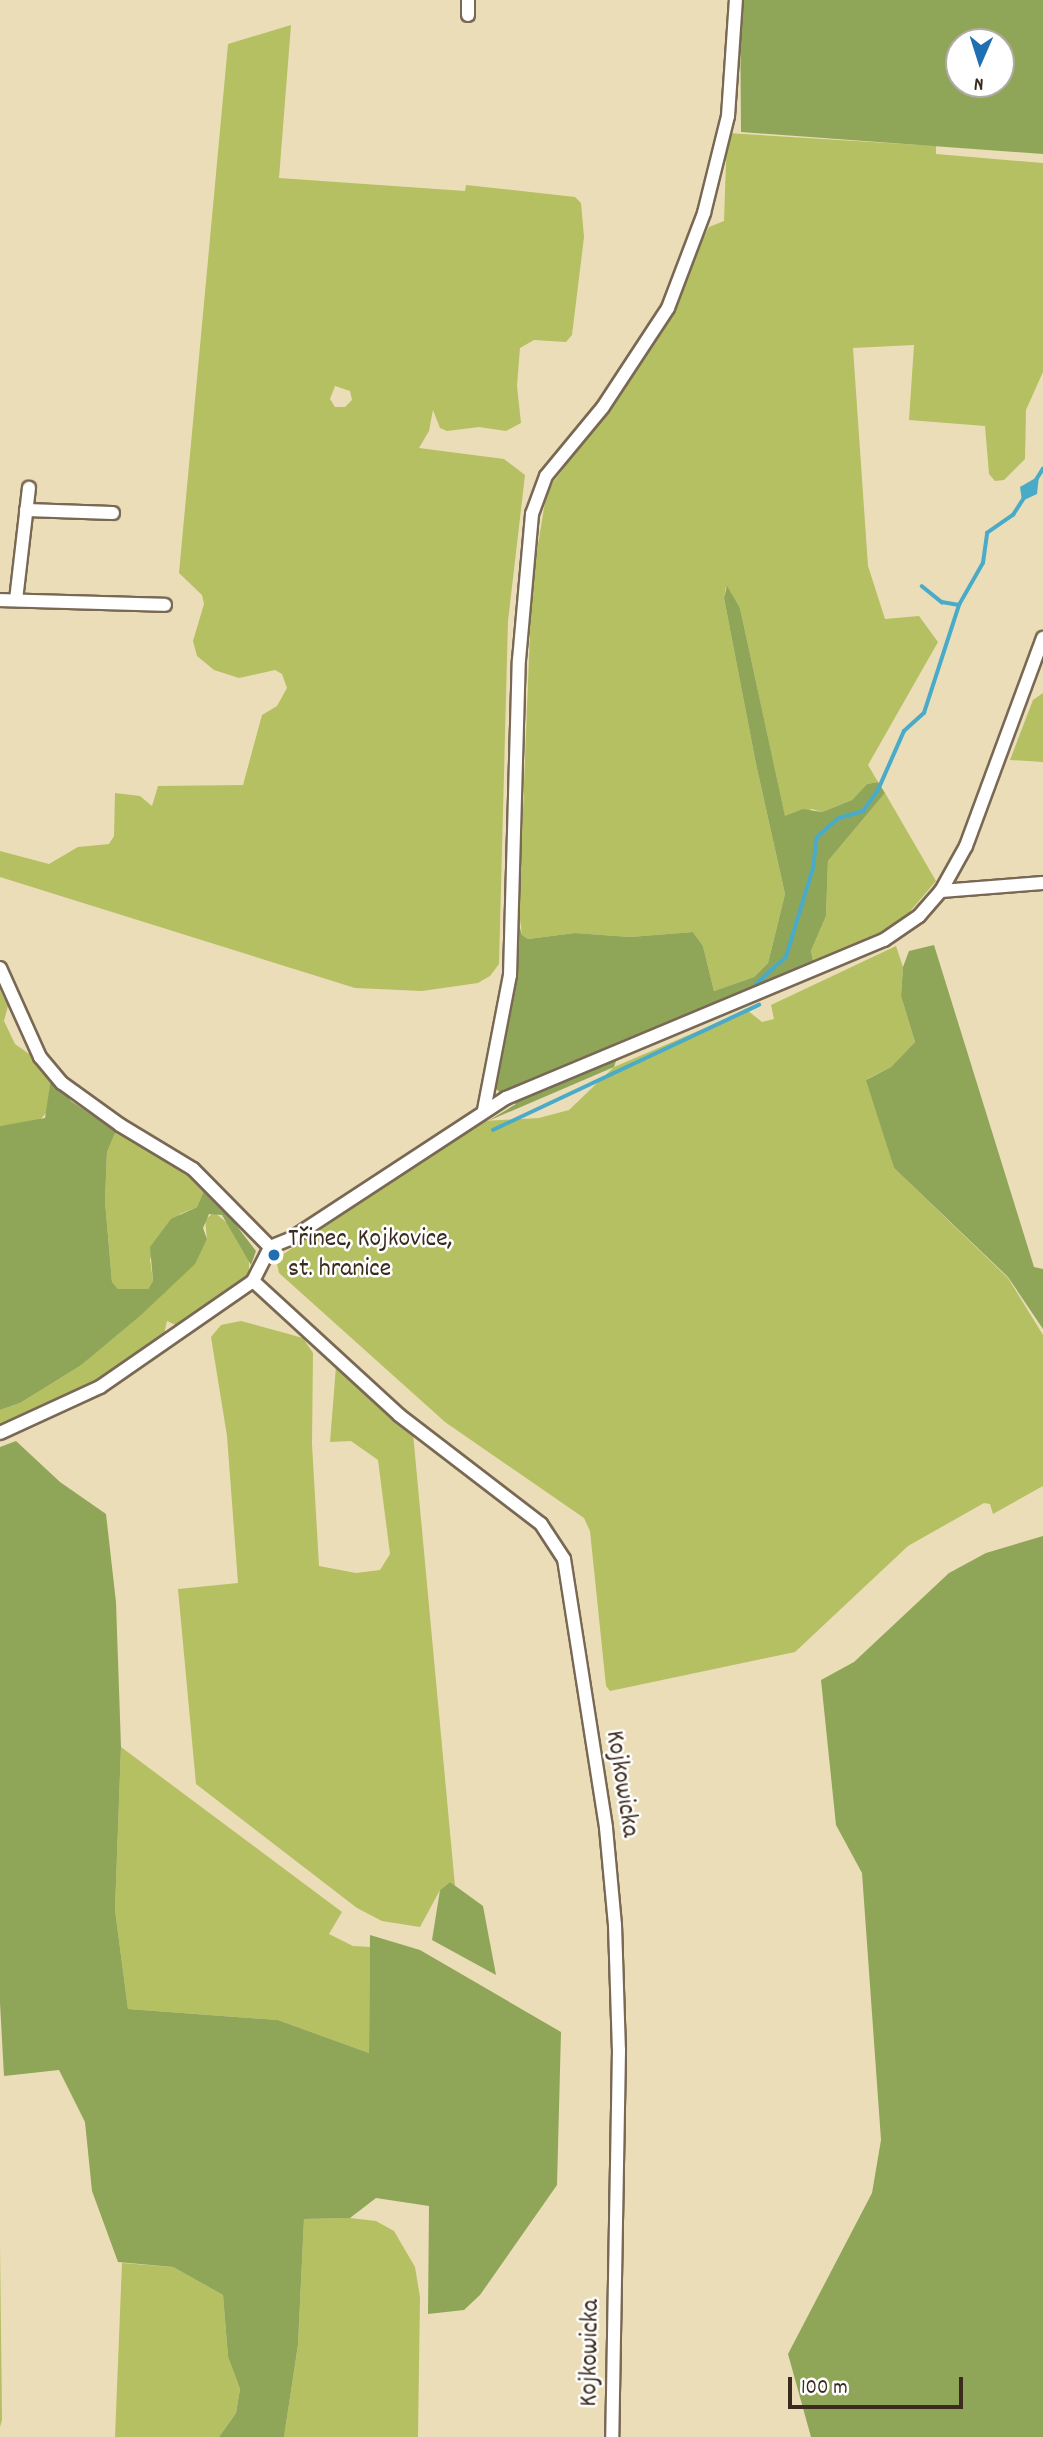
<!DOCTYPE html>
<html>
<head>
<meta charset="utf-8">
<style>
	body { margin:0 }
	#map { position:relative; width:1043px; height:2437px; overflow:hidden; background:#ecddb9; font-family:Dekko,sans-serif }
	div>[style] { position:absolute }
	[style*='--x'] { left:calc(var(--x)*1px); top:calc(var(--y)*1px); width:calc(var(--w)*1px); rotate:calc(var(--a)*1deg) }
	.green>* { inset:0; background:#b4c062 }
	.forest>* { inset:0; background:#8fa658 }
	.water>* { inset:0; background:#4aabc9 }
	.stream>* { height:3.5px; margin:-1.75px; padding:0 1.75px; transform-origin:1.75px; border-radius:1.75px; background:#4aabc9 }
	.roads { filter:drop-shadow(2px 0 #796954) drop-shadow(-2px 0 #796954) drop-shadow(0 2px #796954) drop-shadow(0 -2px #796954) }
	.minor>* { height:12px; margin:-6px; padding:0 6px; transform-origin:6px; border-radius:6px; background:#fff }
	.dots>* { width:19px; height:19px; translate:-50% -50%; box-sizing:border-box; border:4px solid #fff; border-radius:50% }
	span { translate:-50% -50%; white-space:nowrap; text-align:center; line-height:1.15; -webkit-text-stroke:5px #fff; paint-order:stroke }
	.poi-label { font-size:26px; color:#3b2a1e }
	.left { translate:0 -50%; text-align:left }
	.street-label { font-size:26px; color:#3b2a1e }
	.north { position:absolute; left:945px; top:28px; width:70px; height:70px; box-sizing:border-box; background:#fff; border:2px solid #b1aaa5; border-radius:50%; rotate:183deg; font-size:19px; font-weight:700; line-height:28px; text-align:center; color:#3b2a1e }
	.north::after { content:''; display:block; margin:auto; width:24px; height:32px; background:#1f6fb2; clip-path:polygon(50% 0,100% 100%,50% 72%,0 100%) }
	.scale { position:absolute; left:788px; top:2377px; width:175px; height:32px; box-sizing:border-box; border:4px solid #3b2a1e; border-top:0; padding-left:9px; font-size:21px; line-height:24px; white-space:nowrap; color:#3b2a1e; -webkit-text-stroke:5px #fff; paint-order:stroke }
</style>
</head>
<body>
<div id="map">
	<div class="green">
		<i style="clip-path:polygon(evenodd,291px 25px,279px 178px,465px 191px,466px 185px,575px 197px,581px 203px,584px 237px,572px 335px,566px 342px,534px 340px,520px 348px,517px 386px,521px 423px,506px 431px,479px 427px,447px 431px,440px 428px,433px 410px,429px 431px,419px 448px,504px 459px,525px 475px,508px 621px,499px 964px,490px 976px,478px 983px,422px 991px,355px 988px,0 877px,0 851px,49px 864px,78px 847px,109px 844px,114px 836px,115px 793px,140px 796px,152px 806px,158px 786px,243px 785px,262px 715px,277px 706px,287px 688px,282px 674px,275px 670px,239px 678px,214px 670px,197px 656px,193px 641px,204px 604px,202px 595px,179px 573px,228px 44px,291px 25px,335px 386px,350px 391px,352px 400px,345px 407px,335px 407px,330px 399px,335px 386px)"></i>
		<i style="clip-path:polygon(727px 133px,936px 146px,936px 154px,1043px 163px,1043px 372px,1026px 410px,1025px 459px,1004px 480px,995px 481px,989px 474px,985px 426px,909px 420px,914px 345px,853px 348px,868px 566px,885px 619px,919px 616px,938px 642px,868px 765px,878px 782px,867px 784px,852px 800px,822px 812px,812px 809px,785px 817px,740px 608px,726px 587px,724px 598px,756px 764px,785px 894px,768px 963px,754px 977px,714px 991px,703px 946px,693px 932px,630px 937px,575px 933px,528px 939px,522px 935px,519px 912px,532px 581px,547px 490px,625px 389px,709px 227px,724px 221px)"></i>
		<i style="clip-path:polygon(1043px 693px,1043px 762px,1010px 760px,1033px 700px)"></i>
		<i style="clip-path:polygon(885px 793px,936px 881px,901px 922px,814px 966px,811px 951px,826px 916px,828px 861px)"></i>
		<i style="clip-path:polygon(896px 946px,903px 967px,901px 996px,915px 1042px,891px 1067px,867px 1079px,894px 1168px,1008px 1278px,1043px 1335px,1043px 1486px,993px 1514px,990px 1504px,984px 1503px,908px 1546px,795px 1652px,610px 1691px,606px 1686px,590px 1531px,584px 1518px,445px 1422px,279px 1273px,276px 1259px,483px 1121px,539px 1118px,569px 1110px,614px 1067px,747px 1010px,762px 1022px,774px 1019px,771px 1005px)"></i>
		<i style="clip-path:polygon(0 990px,8px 1006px,4px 1021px,15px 1044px,35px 1058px,51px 1078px,47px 1112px,39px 1121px,0 1126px)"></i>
		<i style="clip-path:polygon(116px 1131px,173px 1161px,206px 1186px,197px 1207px,180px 1214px,150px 1259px,153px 1281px,148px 1289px,137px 1291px,118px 1289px,112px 1282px,105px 1201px,107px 1152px)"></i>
		<i style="clip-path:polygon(214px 1212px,231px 1226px,249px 1258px,249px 1275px,178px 1326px,167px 1321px,163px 1339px,86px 1388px,0 1430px,0 1410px,20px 1403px,80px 1366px,162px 1294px,201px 1250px,207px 1239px,205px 1220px)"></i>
		<i style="clip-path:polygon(241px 1321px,303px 1338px,313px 1353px,312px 1444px,319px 1566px,356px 1573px,380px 1570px,390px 1554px,378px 1460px,351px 1441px,330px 1442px,336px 1366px,413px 1433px,455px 1886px,450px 1882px,440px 1890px,420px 1927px,382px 1921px,357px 1908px,196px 1784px,178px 1589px,238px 1583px,227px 1436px,211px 1337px,221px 1325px)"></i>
		<i style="clip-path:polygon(121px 1747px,342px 1912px,329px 1934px,353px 1946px,370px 1947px,369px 2053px,278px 2020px,128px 2009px,115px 1910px)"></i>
		<i style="clip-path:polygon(350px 2218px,376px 2221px,394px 2231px,415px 2267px,420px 2297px,418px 2437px,284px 2437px,298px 2345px,304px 2219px)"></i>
		<i style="clip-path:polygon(0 2243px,2px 2420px,0 2427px)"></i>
		<i style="clip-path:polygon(122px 2263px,173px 2267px,223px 2295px,228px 2357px,240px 2389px,236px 2413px,219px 2437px,115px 2437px)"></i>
	</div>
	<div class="forest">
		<i style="clip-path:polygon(evenodd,740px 0,1043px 0,1043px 154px,741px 132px,740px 0,959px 42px,1001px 42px,1001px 84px,959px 84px,959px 42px)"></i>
		<i style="clip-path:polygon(727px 586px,740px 608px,785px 816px,803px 809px,822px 812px,852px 800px,867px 784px,878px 782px,885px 793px,828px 861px,826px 916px,811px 951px,814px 966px,623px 1040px,614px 1067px,488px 1121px,516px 1104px,493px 1087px,515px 911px,522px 935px,528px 939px,575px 933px,630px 937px,693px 932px,703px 946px,714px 991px,754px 977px,768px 963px,785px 894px,756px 764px,724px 598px)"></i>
		<i style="clip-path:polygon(934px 945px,1034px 1267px,1043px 1269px,1043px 1329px,1008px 1277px,894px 1168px,866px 1080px,891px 1067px,915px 1042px,901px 996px,903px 967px,909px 951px)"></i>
		<i style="clip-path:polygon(51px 1078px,71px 1101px,116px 1131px,107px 1152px,105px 1201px,112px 1282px,118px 1289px,148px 1289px,153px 1281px,150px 1247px,171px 1219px,197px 1207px,206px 1186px,256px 1251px,251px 1265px,222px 1215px,209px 1214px,203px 1228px,207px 1239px,195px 1264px,141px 1315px,80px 1366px,20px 1403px,0 1410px,0 1126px,45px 1118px)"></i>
		<i style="clip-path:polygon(16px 1441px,60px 1482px,106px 1514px,116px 1602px,121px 1747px,115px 1910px,128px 2009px,278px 2020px,369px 2053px,370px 1935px,420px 1950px,561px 2032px,557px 2185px,480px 2295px,464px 2310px,428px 2314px,429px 2206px,376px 2198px,350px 2218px,304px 2219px,298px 2345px,284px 2437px,219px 2437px,236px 2413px,240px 2389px,228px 2357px,223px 2295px,173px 2267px,118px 2262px,92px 2191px,85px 2122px,59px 2070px,4px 2076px,0 2003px,0 1447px)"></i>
		<i style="clip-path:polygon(1043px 1536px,1043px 2437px,811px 2437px,788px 2354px,872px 2193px,881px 2140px,862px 1873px,836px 1825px,821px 1680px,854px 1662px,949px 1573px,986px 1553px)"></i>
		<i style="clip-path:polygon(450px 1882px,483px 1906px,496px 1975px,432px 1940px,440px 1890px)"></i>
	</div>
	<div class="water">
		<i style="clip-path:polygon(1039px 476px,1037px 494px,1022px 501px,1020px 487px)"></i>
	</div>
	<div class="stream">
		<i style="--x:1036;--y:480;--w:13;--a:-58"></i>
		<i style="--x:922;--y:586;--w:26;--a:39"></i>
		<i style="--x:942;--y:602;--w:17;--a:10"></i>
		<i style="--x:756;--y:984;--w:40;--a:-42"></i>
		<i style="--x:786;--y:957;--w:93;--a:-73.1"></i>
		<i style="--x:813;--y:868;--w:31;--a:-83"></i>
		<i style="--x:817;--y:837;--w:29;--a:-41"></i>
		<i style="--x:839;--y:818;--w:25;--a:-16"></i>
		<i style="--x:863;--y:811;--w:26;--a:-54"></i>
		<i style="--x:878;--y:790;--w:64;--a:-66.2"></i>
		<i style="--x:904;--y:731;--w:27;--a:-42"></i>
		<i style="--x:924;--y:713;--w:114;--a:-72"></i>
		<i style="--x:959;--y:605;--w:48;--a:-60.3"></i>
		<i style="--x:983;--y:563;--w:30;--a:-82"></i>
		<i style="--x:987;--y:533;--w:32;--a:-35"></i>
		<i style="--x:1013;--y:515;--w:20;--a:-57"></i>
		<i style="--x:493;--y:1130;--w:294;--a:-25.2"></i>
	</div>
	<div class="roads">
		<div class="minor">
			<i style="--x:468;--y:15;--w:15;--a:-90"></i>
			<i style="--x:26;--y:510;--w:87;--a:2"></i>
			<i style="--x:0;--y:600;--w:165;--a:1.7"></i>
			<i style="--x:16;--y:600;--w:113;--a:-83.4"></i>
			<i style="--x:941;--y:891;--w:102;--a:-4.5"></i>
			<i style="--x:0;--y:968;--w:98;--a:65.8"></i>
			<i style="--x:40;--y:1057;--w:34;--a:50"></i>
			<i style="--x:62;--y:1083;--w:72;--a:35.9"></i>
			<i style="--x:120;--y:1125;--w:85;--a:31.1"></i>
			<i style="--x:193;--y:1169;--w:110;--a:45.4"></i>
			<i style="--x:270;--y:1247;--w:24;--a:-22"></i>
			<i style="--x:292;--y:1238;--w:256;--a:-33.2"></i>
			<i style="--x:506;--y:1098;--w:410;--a:-22.7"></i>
			<i style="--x:884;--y:940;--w:42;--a:-34.4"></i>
			<i style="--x:919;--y:916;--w:33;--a:-49"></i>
			<i style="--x:941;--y:891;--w:51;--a:-60.9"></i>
			<i style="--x:966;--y:846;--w:222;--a:-69.7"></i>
			<i style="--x:484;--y:1110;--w:137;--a:-79.1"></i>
			<i style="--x:510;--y:975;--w:315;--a:-88.4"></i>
			<i style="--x:519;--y:660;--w:147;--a:-84.9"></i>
			<i style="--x:532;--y:514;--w:40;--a:-69.8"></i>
			<i style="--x:546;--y:476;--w:89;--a:-50.4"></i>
			<i style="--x:603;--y:407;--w:118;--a:-56.7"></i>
			<i style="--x:668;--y:308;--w:102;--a:-69.2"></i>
			<i style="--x:704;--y:213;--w:100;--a:-76.1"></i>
			<i style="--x:728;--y:116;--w:116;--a:-86.1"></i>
			<i style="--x:253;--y:1281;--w:198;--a:42.5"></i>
			<i style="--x:399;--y:1415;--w:179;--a:37.5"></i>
			<i style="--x:541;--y:1524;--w:42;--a:56.7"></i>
			<i style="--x:564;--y:1559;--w:272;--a:81.1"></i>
			<i style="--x:606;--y:1828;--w:97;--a:84.7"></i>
			<i style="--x:615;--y:1925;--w:125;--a:88.2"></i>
			<i style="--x:619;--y:2050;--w:387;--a:91"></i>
			<i style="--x:0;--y:1433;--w:110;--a:-24.7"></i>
			<i style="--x:100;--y:1387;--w:186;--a:-34.7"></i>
			<i style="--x:253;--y:1281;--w:38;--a:-63"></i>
		</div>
	</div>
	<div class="dots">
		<i style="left:274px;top:1255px;background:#1f6fb2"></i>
	</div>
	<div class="poi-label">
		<span class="left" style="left:288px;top:1255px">Třinec, Kojkovice,<br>st. hranice</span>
	</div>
	<div class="street-label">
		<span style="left:621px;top:1784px;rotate:81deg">Kojkowicka</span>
		<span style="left:591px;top:2353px;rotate:-89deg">Kojkowicka</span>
	</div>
	<div class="north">N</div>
	<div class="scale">100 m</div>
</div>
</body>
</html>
